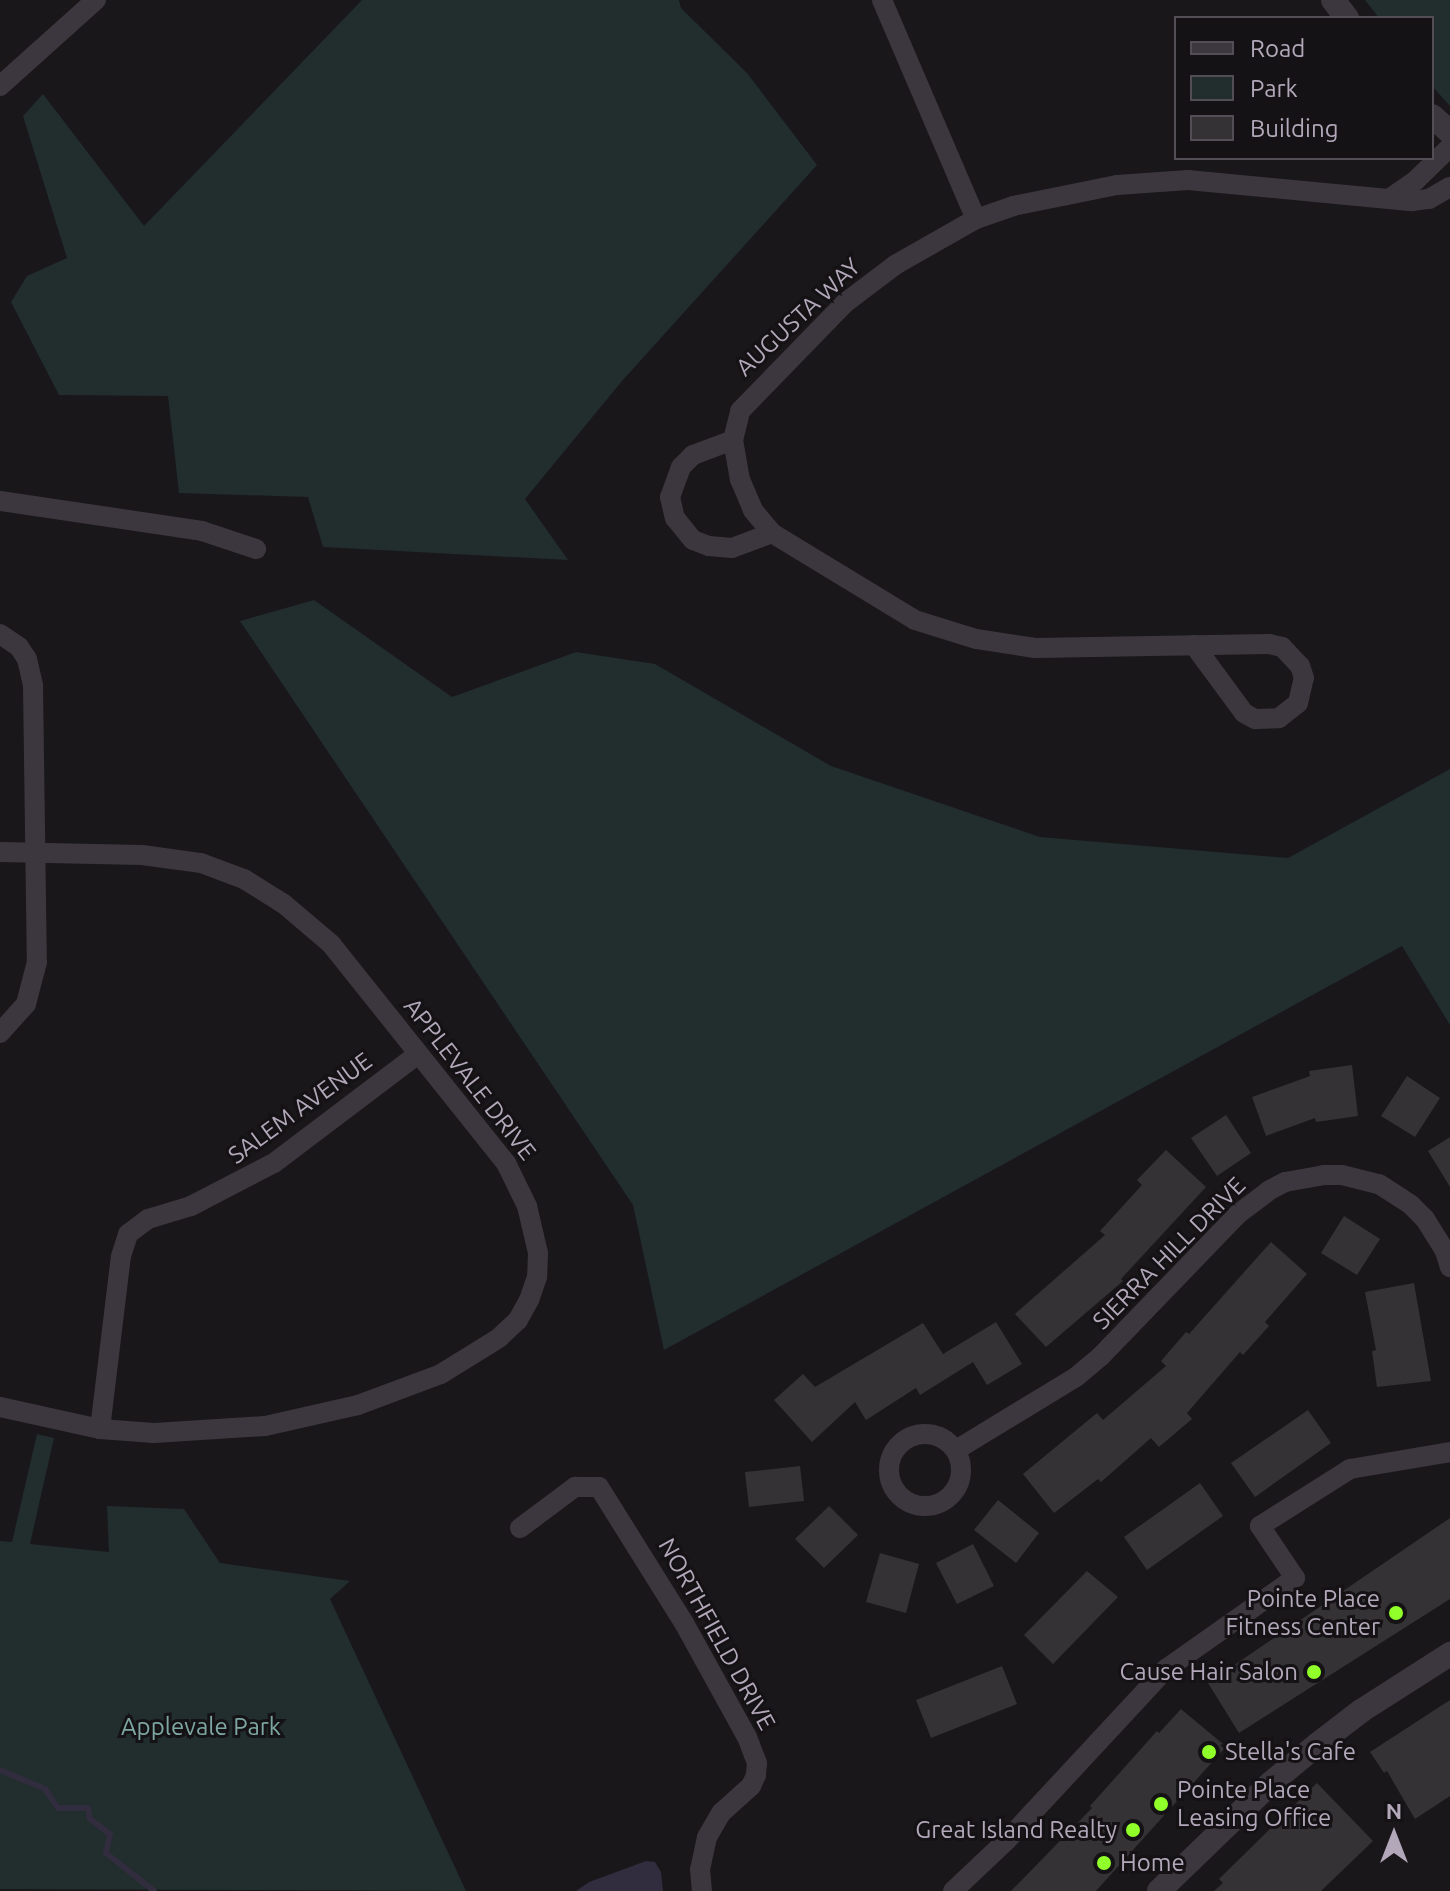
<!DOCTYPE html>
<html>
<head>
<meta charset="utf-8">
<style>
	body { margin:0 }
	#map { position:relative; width:1450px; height:1891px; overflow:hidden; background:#191719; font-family:Ubuntu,sans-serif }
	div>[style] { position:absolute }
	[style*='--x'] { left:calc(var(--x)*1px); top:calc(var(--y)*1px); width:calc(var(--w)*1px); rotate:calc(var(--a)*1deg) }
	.green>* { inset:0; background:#222d2d }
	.water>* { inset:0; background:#312c3e }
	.stream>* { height:6px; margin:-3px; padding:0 3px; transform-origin:3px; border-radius:3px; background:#312c3e }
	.building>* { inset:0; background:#353235 }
	.minor>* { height:20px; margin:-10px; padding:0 10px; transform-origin:10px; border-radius:10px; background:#3c373e }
	.minor>.ring { margin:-10px; padding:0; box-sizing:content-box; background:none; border:20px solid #3c373e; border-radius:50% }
	.tertiary>* { height:24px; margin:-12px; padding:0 12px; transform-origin:12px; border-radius:12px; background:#3c373e }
	.dots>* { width:22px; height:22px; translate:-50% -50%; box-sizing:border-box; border:4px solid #141214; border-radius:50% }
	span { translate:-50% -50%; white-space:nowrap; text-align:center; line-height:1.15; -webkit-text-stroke:6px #141214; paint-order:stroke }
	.street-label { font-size:24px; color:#b2a8ba }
	.poi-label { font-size:24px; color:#b2a8ba }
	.right { translate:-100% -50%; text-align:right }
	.left { translate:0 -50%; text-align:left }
	.park-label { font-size:24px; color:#7da6a3 }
	.legend { position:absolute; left:1174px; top:16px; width:260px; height:144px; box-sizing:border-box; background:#141214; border:2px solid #534e56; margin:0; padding:10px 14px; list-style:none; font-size:24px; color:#b2a8ba }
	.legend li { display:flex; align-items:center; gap:16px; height:40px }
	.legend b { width:40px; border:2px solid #534e56 }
	.north { position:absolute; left:1354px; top:1795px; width:80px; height:80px; -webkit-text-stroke:6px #141214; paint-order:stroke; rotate:0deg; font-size:22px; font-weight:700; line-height:32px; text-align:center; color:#b2a8ba }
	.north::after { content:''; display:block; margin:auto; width:28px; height:36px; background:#b2a8ba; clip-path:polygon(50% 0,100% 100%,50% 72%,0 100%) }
</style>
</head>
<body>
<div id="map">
	<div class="green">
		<i style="clip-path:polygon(362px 0,679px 0,681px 8px,747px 73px,817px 165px,622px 381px,525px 499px,568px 560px,323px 547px,308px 497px,179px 493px,168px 396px,59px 395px,11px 302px,27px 276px,67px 258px,23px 116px,43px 94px,144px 226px)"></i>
		<i style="clip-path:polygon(1365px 0,1450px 0,1450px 106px,1432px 86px,1432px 18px,1379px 18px)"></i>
		<i style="clip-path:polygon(314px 600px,452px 697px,576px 652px,655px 664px,831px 766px,1040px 837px,1288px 858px,1450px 769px,1450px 1025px,1402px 946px,664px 1350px,633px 1205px,240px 621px)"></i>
		<i style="clip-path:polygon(37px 1434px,54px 1438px,30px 1544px,109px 1552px,107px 1506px,184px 1509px,220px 1563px,350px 1581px,330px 1599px,466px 1891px,0 1889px,0 1541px,12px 1542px)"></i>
	</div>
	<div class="water">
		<i style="clip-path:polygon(646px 1861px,655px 1862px,661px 1872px,663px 1891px,576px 1891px,589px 1882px)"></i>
	</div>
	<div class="stream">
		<i style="--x:0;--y:1770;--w:49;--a:22.9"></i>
		<i style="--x:45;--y:1789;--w:23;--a:56"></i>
		<i style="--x:58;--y:1808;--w:30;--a:0"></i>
		<i style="--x:88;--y:1808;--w:11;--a:80"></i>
		<i style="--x:90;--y:1819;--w:25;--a:37"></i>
		<i style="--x:110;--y:1834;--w:19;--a:102"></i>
		<i style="--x:106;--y:1853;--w:61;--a:38.4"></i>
	</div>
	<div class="building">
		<i style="clip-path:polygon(1352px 1065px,1358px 1116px,1316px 1122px,1315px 1118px,1266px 1136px,1252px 1097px,1310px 1076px,1309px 1071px)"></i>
		<i style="clip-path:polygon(1407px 1076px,1440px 1098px,1415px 1137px,1381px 1116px)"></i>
		<i style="clip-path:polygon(1226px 1115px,1251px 1153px,1217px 1176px,1191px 1138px)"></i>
		<i style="clip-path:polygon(1450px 1137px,1450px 1187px,1428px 1151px)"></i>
		<i style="clip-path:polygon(1166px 1150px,1206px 1187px,1121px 1279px,1123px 1281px,1046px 1347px,1015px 1314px,1105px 1235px,1100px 1231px,1142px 1185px,1137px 1180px)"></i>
		<i style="clip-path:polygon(1344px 1216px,1380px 1239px,1357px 1275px,1321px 1253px)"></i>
		<i style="clip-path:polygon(1271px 1242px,1307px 1274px,1265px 1322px,1269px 1326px,1243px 1355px,1240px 1352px,1187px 1413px,1192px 1419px,1159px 1447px,1151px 1438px,1101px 1482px,1098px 1479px,1054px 1513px,1023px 1474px,1097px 1413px,1103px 1420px,1166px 1366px,1161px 1361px,1186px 1332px,1189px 1334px)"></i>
		<i style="clip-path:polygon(1414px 1283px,1431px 1381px,1377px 1387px,1372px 1351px,1376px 1350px,1365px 1292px)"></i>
		<i style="clip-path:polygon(996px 1322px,1022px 1364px,987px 1385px,973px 1362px,920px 1395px,916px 1388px,866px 1420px,855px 1402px,812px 1442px,774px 1400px,803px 1374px,815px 1387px,923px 1323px,943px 1354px)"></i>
		<i style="clip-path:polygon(1308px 1410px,1331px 1443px,1255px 1497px,1231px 1463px)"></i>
		<i style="clip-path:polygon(800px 1466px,804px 1501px,749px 1507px,745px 1472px)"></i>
		<i style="clip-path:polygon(1200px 1483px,1223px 1516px,1147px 1570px,1124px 1537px)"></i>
		<i style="clip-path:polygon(998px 1500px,1039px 1533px,1016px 1563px,974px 1530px)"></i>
		<i style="clip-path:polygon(829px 1506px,858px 1535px,824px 1568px,795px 1539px)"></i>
		<i style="clip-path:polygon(1450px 1518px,1450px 1599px,1239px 1733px,1208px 1683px)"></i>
		<i style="clip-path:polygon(973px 1544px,994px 1586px,957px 1604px,936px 1563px)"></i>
		<i style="clip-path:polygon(880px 1553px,919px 1564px,906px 1613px,866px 1602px)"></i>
		<i style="clip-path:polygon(1087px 1571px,1118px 1597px,1053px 1664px,1024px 1635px)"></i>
		<i style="clip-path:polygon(1002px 1666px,1017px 1704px,931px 1738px,916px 1700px)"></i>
		<i style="clip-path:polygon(1450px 1700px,1450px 1796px,1415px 1819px,1387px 1771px,1384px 1773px,1370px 1752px)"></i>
		<i style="clip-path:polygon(1181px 1709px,1223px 1744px,1220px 1745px,1224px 1749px,1096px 1891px,1011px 1891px,1092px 1808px,1090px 1806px,1157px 1731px,1159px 1733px)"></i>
		<i style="clip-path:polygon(1317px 1783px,1373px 1841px,1321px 1891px,1214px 1891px,1223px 1883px,1219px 1879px)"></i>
	</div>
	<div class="minor">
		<i style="--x:882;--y:0;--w:238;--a:66.8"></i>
		<i style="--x:0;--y:86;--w:129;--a:-41.9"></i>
		<i style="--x:1389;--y:199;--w:32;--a:-35"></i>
		<i style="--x:1415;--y:181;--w:49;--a:-44.2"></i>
		<i style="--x:733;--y:440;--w:43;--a:159.4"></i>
		<i style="--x:693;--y:455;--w:17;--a:135"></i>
		<i style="--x:681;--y:467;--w:32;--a:110"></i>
		<i style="--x:670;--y:497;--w:22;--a:77"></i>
		<i style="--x:675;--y:518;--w:28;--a:51"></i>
		<i style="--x:693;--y:540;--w:17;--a:21"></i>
		<i style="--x:709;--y:546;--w:23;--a:5"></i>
		<i style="--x:732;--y:548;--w:43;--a:-20.6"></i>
		<i style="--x:0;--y:501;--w:204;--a:8.4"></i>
		<i style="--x:202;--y:531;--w:57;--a:18.4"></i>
		<i style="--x:0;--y:634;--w:23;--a:34"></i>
		<i style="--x:19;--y:647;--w:14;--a:56"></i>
		<i style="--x:27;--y:659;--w:28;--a:77"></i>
		<i style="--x:33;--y:686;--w:276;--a:89.2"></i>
		<i style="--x:37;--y:962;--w:43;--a:104.7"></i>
		<i style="--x:26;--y:1004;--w:39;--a:132"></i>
		<i style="--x:1194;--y:645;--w:84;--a:53.7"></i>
		<i style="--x:1244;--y:713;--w:13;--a:29"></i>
		<i style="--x:1255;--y:719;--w:24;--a:-2"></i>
		<i style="--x:1279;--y:718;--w:24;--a:-38"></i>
		<i style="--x:1298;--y:703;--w:26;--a:-77"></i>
		<i style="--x:1304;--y:678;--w:13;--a:-108"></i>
		<i style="--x:1300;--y:666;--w:26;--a:-133"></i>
		<i style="--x:1282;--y:647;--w:13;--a:-167"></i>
		<i style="--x:1269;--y:644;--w:234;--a:179"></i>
		<i style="--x:1035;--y:648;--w:60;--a:-171.3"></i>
		<i style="--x:976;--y:639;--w:64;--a:-162.7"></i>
		<i style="--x:915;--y:620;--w:167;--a:-148.7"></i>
		<i style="--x:772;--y:533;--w:30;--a:-130"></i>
		<i style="--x:753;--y:510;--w:33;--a:-113"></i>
		<i style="--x:740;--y:480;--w:41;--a:-99.9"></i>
		<i style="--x:733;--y:440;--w:30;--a:-76"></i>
		<i style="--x:740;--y:411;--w:151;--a:-45.8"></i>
		<i style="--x:845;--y:303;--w:63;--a:-37.2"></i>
		<i style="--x:895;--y:265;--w:93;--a:-29.6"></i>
		<i style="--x:976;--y:219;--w:39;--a:-19"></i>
		<i style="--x:1013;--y:206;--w:106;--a:-11.4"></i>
		<i style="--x:1117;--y:185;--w:71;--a:-4"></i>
		<i style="--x:1188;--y:180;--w:225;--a:5.4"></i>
		<i style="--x:1412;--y:201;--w:17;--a:-7"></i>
		<i style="--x:1429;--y:199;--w:24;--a:-30"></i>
		<i style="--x:0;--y:852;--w:142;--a:1.2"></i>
		<i style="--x:142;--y:855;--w:60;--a:7.7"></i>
		<i style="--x:201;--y:863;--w:46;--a:20.4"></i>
		<i style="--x:244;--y:879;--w:47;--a:32"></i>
		<i style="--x:284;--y:904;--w:62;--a:40.4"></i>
		<i style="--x:331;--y:944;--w:280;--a:51.4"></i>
		<i style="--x:506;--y:1163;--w:48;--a:64"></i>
		<i style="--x:527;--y:1206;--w:48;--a:76.8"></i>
		<i style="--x:538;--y:1253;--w:24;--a:92"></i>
		<i style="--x:537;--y:1277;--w:24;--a:109"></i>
		<i style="--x:529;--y:1300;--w:23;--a:119"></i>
		<i style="--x:518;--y:1320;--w:26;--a:137"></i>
		<i style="--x:499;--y:1338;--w:68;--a:148.2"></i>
		<i style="--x:441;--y:1374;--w:89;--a:159.5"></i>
		<i style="--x:358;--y:1405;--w:95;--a:167.3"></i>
		<i style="--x:265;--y:1426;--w:111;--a:176.4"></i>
		<i style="--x:154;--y:1433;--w:54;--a:-175.8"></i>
		<i style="--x:100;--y:1429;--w:102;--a:-167.6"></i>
		<i style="--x:100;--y:1429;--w:174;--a:-83.1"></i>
		<i style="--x:121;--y:1256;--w:23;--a:-72"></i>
		<i style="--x:128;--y:1234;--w:25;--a:-37"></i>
		<i style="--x:148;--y:1219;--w:45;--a:-16.8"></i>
		<i style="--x:191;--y:1206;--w:93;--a:-27.4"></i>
		<i style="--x:274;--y:1163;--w:179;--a:-37.1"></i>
		<i class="ring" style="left:889px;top:1434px;width:52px;height:52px"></i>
		<i style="--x:956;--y:1450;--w:140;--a:-31.3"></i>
		<i style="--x:1076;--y:1377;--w:31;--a:-40"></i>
		<i style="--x:1100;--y:1357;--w:199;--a:-46"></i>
		<i style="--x:1238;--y:1214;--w:38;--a:-37"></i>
		<i style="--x:1268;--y:1191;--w:19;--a:-28"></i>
		<i style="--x:1285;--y:1182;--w:39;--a:-10"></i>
		<i style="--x:1323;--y:1175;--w:19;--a:0"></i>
		<i style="--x:1342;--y:1175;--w:38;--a:14"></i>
		<i style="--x:1379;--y:1184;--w:38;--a:33"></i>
		<i style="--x:1411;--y:1205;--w:20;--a:45"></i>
		<i style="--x:1425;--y:1219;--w:38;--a:58"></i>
		<i style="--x:1445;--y:1251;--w:17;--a:73"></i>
		<i style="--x:520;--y:1528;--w:69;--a:-36.7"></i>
		<i style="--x:575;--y:1487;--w:24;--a:0"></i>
		<i style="--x:599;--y:1487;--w:160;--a:58"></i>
		<i style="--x:684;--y:1623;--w:130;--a:61.1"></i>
		<i style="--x:747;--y:1737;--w:28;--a:69"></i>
		<i style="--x:757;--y:1763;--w:12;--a:95"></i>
		<i style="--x:756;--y:1775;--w:12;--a:114"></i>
		<i style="--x:751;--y:1786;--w:40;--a:138"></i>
		<i style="--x:721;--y:1813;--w:28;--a:120"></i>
		<i style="--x:707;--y:1837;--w:33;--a:102"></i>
		<i style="--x:700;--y:1869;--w:22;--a:85"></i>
		<i style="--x:953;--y:1891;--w:74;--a:-43.4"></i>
		<i style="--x:1007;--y:1840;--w:233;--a:-47.1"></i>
		<i style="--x:1166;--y:1669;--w:158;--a:-35.2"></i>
		<i style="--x:1295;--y:1578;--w:63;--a:-123.9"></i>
		<i style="--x:1260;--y:1526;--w:107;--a:-32.3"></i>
		<i style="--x:1350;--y:1469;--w:101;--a:-9.6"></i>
	</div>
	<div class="tertiary">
		<i style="--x:1333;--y:0;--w:23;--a:52"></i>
		<i style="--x:1432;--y:116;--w:24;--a:42"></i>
		<i style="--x:1159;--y:1891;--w:156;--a:-44"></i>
		<i style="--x:1271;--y:1783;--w:61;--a:-39.7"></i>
		<i style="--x:1318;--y:1744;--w:54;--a:-37.5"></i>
		<i style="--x:1361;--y:1711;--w:106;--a:-32.6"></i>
	</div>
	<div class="dots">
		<i style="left:1396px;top:1613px;background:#91ff29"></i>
		<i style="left:1314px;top:1672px;background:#91ff29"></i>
		<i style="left:1209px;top:1752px;background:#91ff29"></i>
		<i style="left:1161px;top:1804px;background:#91ff29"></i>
		<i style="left:1133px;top:1830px;background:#91ff29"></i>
		<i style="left:1104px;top:1863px;background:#91ff29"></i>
	</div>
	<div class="street-label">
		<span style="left:798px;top:317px;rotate:-43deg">AUGUSTA WAY</span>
		<span style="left:470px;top:1079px;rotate:52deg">APPLEVALE DRIVE</span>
		<span style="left:300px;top:1108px;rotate:-36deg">SALEM AVENUE</span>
		<span style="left:1169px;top:1253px;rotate:-45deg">SIERRA HILL DRIVE</span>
		<span style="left:717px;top:1634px;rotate:61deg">NORTHFIELD DRIVE</span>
	</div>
	<div class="poi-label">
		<span class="right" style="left:1380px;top:1613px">Pointe Place<br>Fitness Center</span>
		<span class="right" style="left:1298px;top:1672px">Cause Hair Salon</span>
		<span class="left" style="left:1225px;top:1752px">Stella's Cafe</span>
		<span class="left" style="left:1177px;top:1804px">Pointe Place<br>Leasing Office</span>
		<span class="right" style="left:1117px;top:1830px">Great Island Realty</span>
		<span class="left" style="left:1120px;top:1863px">Home</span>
	</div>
	<div class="park-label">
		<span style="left:201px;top:1727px">Applevale Park</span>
	</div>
	<ul class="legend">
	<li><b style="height:10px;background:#3c373e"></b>Road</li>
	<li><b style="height:22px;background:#222d2d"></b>Park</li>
	<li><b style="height:22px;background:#353235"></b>Building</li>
	</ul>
	<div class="north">N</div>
</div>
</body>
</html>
